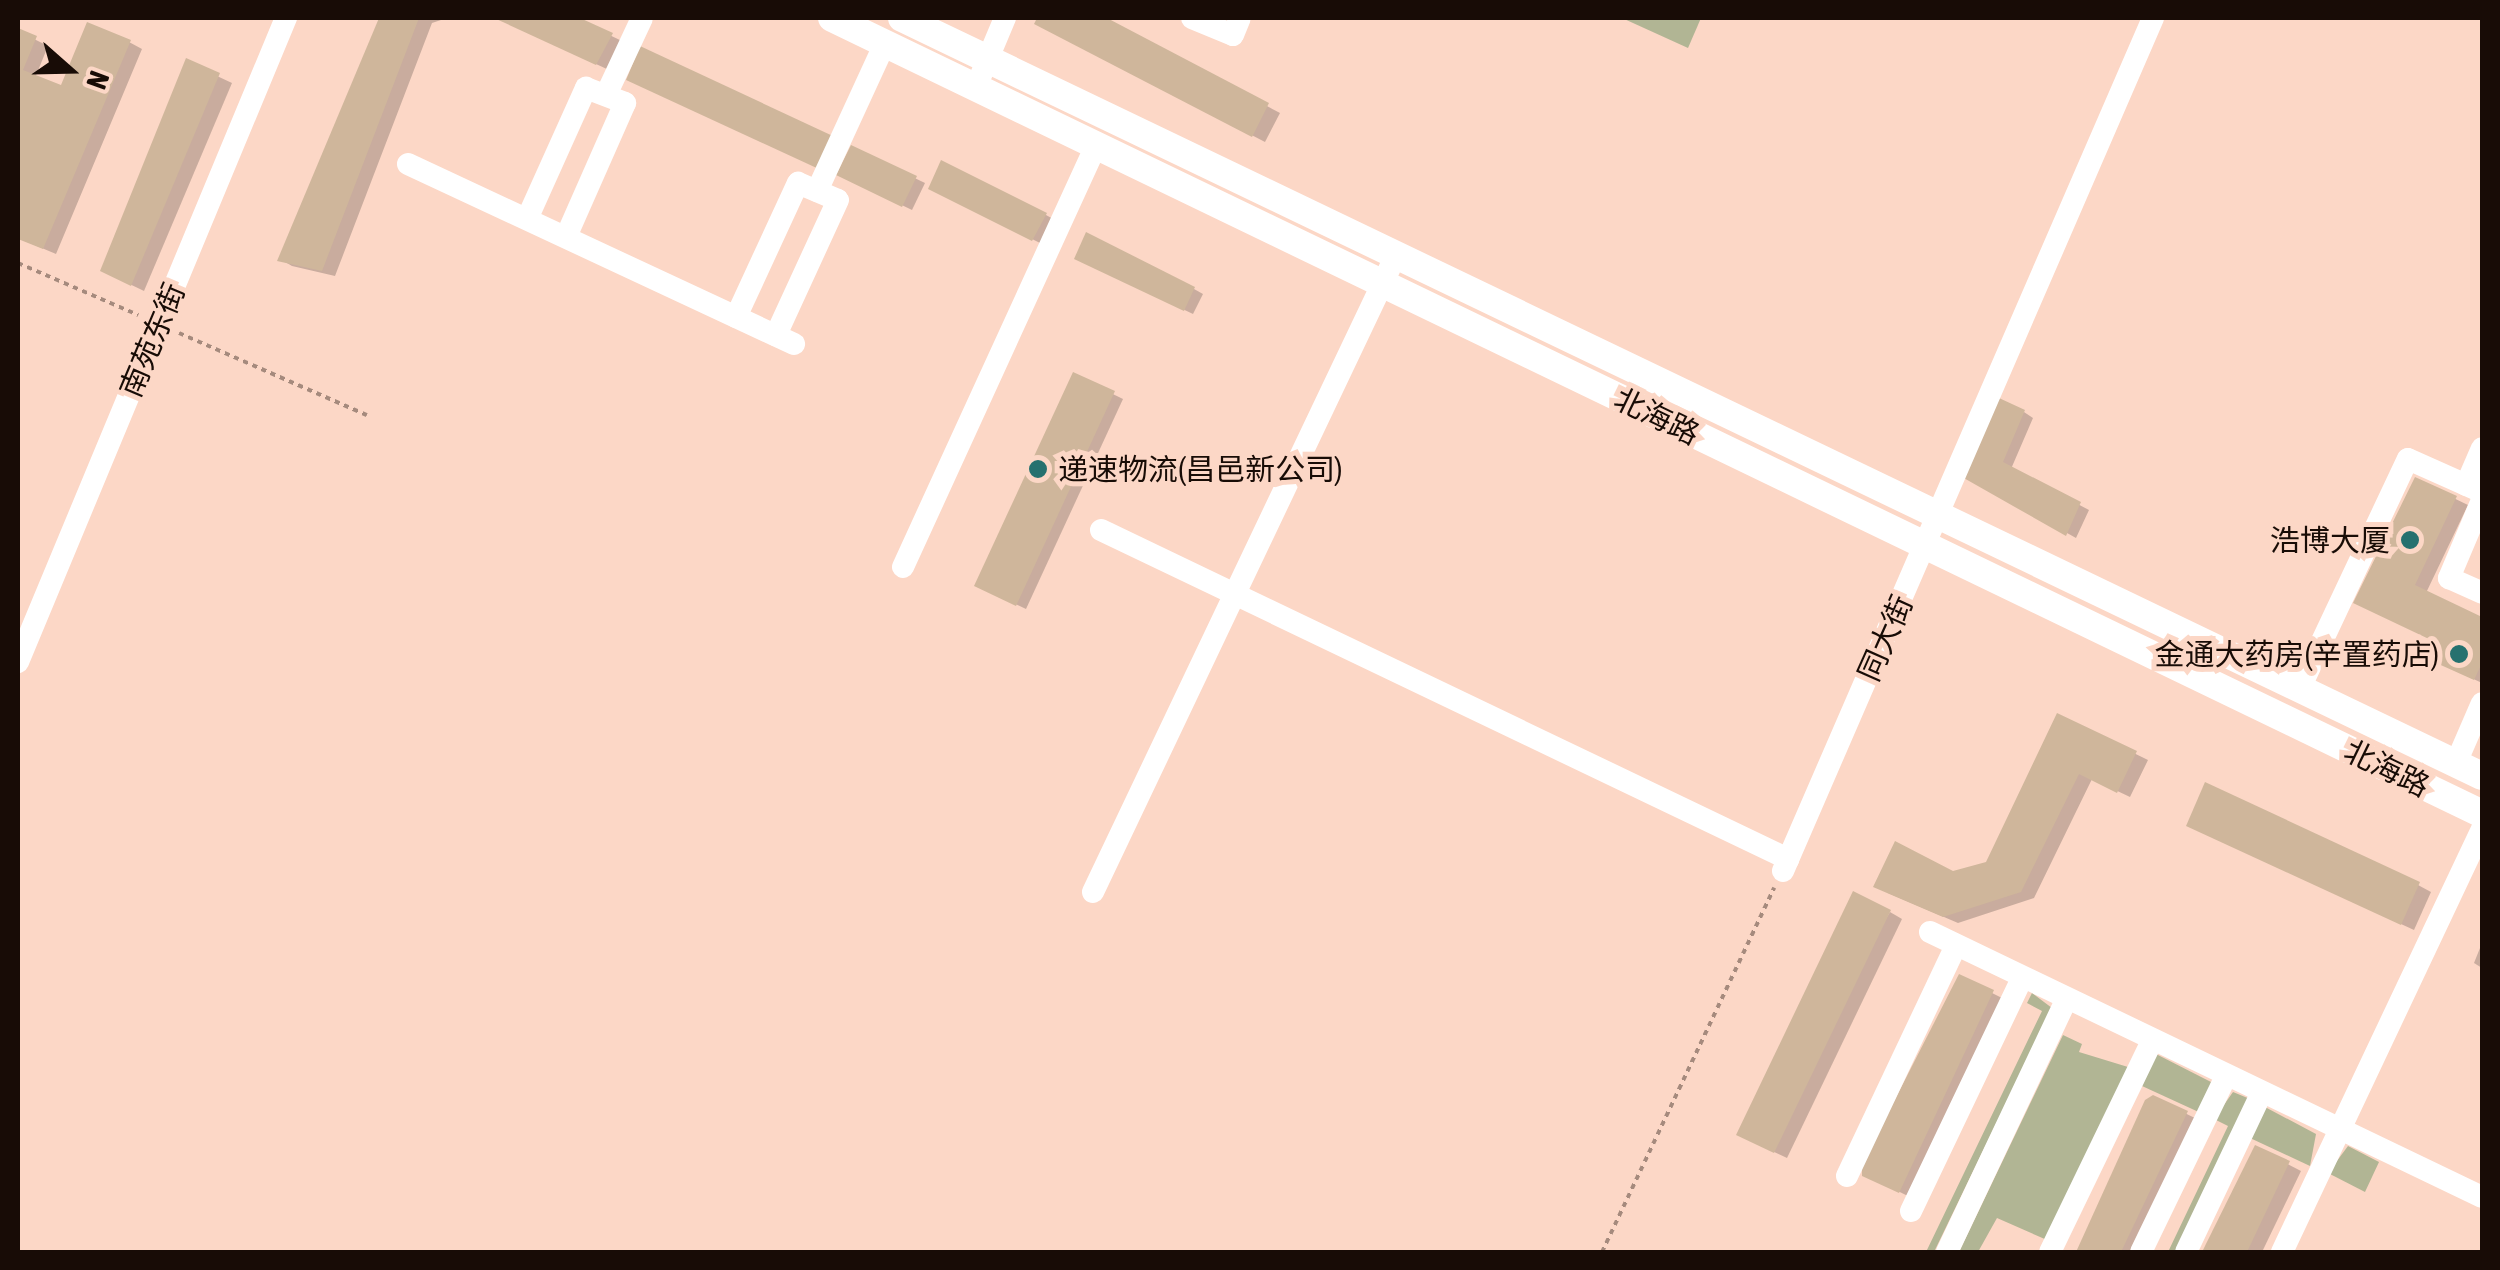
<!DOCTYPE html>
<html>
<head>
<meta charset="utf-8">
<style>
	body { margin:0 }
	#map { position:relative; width:2500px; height:1270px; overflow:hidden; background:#fcd7c6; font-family:"Asap Condensed","Noto Sans SC",sans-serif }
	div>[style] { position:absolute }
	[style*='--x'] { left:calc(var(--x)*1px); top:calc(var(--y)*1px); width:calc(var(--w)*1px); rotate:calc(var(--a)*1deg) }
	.green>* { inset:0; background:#b1b594 }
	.shadow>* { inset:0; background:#0003 }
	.building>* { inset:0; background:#cfb69b }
	.path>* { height:4px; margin-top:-2px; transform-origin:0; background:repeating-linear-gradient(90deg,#a58a7d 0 5px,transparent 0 10px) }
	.minor>* { height:22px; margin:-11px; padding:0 11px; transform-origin:11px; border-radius:11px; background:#fff }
	.major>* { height:28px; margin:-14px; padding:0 14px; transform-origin:14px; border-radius:14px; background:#fff }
	.dots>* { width:28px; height:28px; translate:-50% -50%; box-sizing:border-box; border:5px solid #fcd7c6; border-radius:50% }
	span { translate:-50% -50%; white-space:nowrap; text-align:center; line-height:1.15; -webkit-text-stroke:10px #fcd7c6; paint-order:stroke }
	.street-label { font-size:30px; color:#180c06 }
	.poi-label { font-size:30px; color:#180c06 }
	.left { translate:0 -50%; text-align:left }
	.right { translate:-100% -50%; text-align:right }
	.frame { position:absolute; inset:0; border:20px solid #180c06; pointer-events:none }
	.north { position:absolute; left:20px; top:20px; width:100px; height:100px; -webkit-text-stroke:8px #fcd7c6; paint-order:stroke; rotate:110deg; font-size:28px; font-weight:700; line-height:40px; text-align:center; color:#180c06 }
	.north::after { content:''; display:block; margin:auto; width:35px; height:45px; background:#180c06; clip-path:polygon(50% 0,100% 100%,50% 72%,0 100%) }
</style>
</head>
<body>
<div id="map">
	<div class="green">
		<i style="clip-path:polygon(1622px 18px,1701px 18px,1688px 48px)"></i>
		<i style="clip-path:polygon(2032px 993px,2052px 1008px,1934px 1252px,1926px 1252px,2042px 1011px,2027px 1003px)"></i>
		<i style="clip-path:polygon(2063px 1035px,2082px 1044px,2079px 1052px,2128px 1067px,2047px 1240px,1997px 1218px,1978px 1252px,1959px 1252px)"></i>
		<i style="clip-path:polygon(2156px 1054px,2211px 1082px,2203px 1114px,2142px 1086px)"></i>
		<i style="clip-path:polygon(2233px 1092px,2250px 1099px,2176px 1252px,2168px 1252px,2228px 1126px,2214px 1119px)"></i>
		<i style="clip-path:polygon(2265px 1107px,2316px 1134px,2310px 1166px,2250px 1138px)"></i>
		<i style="clip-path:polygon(2348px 1146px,2379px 1162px,2365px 1192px,2328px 1173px)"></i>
	</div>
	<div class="shadow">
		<i style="clip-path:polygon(382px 18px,447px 18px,432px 23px,335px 276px,292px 266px,280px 259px)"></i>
		<i style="clip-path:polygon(496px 18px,574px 18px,624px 42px,609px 70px)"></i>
		<i style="clip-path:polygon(1040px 18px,1102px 18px,1280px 113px,1265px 142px,1049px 30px,1037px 23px)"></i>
		<i style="clip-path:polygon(18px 31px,48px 46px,35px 78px,62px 88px,129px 42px,142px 49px,56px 254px,18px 238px)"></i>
		<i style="clip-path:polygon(187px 62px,232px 83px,144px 291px,115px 277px)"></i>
		<i style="clip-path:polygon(852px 148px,925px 183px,912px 210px,848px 179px)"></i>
		<i style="clip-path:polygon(940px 193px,1046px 215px,1055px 220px,1042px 244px)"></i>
		<i style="clip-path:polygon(1086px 263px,1194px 289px,1203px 294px,1193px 314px)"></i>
		<i style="clip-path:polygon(1074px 375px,1123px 399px,1026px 609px,986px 590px)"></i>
		<i style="clip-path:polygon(2024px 412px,2033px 418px,2011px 469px,2089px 510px,2076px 538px,1965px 476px)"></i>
		<i style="clip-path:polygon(2416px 480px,2468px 505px,2426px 593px,2482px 619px,2482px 683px,2435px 661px,2434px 640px,2369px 609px)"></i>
		<i style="clip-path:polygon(2058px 716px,2148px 760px,2130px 797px,2092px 779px,2034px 898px,1958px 923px,1888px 893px,1988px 864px)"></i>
		<i style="clip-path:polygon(2201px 832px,2418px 885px,2431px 892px,2414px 930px)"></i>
		<i style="clip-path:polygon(1890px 912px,1902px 919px,1787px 1158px,1751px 1141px)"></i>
		<i style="clip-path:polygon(2482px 943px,2482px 968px,2474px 963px)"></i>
		<i style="clip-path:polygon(1960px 977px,2006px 1000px,1912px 1198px,1865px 1175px)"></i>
		<i style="clip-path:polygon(2154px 1098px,2199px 1120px,2137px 1252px,2078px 1252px)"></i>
		<i style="clip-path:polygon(2256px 1148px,2301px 1171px,2262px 1252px,2203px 1252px)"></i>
	</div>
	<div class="building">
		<i style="clip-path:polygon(379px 18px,419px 18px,322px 271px,277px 261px)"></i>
		<i style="clip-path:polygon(494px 18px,580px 18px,613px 33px,596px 65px)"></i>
		<i style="clip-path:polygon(1037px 18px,1107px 18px,1269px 103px,1252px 137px,1034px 24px)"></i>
		<i style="clip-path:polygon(87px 22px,131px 40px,43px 249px,18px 239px,18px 28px,37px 36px,23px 70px,61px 85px)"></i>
		<i style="clip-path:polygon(640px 46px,835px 137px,821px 170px,626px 80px)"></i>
		<i style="clip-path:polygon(186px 58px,220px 73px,131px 286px,100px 271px)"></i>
		<i style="clip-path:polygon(851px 145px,917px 176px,902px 207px,836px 175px)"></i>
		<i style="clip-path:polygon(941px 160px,1047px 213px,1032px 241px,928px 189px)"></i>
		<i style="clip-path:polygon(1086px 232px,1195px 287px,1184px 311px,1074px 259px)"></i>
		<i style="clip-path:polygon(1073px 372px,1115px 391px,1016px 606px,974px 586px)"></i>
		<i style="clip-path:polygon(1999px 398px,2025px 410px,2003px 462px,2081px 502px,2066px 536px,1962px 477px)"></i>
		<i style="clip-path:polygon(2415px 477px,2457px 496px,2415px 585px,2482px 617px,2482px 663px,2474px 680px,2423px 657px,2431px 640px,2353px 603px)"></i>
		<i style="clip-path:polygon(2057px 713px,2137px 751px,2117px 793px,2079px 774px,2021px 892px,1943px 917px,1873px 887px,1895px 841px,1953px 871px,1986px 862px)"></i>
		<i style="clip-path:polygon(2205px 782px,2420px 882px,2401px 925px,2186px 826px)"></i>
		<i style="clip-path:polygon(1853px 891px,1891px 910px,1774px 1153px,1736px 1135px)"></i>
		<i style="clip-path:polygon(1959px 974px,1994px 990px,1899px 1193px,1862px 1176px,1862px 1164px)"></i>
		<i style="clip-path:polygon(2153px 1095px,2188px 1111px,2121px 1252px,2076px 1252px,2145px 1100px)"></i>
		<i style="clip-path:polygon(2255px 1145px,2290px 1161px,2247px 1252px,2202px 1252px)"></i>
	</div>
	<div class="path">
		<i style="--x:18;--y:263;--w:131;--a:23.4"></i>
		<i style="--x:179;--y:333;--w:205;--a:23.6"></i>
		<i style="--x:1602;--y:1252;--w:403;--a:-64.7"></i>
	</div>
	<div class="minor">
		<i style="--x:1192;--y:18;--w:44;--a:22.5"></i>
		<i style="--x:1233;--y:35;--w:18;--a:-68"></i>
		<i style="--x:976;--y:87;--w:75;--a:-67.2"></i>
		<i style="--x:606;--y:95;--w:85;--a:-64.9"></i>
		<i style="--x:408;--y:164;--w:426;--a:25"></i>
		<i style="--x:817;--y:191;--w:163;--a:-65.3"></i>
		<i style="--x:527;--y:219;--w:144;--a:-65.8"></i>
		<i style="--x:586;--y:88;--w:42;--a:21"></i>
		<i style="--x:625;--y:103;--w:146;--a:113.8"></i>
		<i style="--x:736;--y:317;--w:148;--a:-65.2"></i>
		<i style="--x:798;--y:183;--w:43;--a:23"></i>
		<i style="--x:838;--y:200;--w:149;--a:114.7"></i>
		<i style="--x:2466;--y:485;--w:40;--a:-66.6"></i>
		<i style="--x:2482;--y:500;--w:85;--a:112.9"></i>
		<i style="--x:2449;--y:578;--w:36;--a:24"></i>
		<i style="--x:1101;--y:530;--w:762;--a:25.59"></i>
		<i style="--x:903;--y:567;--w:464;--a:-65.4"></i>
		<i style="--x:18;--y:662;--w:698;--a:-67.41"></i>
		<i style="--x:2300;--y:688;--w:253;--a:-64.8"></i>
		<i style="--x:2408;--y:459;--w:81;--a:24"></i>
		<i style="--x:2456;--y:763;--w:65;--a:-66.6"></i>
		<i style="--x:1783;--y:871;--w:930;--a:-66.55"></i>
		<i style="--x:1093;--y:892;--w:705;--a:-64.56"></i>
		<i style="--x:1930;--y:932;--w:612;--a:25.64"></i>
		<i style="--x:1847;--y:1176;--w:255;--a:-64.7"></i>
		<i style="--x:1911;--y:1211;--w:258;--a:-64.5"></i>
		<i style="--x:1947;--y:1252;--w:279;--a:-64.7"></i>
		<i style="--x:2050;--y:1252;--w:234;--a:-64.2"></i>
		<i style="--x:2141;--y:1252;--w:195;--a:-64.2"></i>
		<i style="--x:2186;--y:1252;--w:177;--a:-64.6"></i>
		<i style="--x:2282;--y:1252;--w:468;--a:-64.7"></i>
	</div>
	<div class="major">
		<i style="--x:832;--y:18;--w:1832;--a:25.75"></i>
		<i style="--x:902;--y:18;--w:1752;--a:25.63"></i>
	</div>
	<div class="dots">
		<i style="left:1038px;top:469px;background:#26716f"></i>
		<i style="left:2410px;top:540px;background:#26716f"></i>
		<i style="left:2459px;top:654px;background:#26716f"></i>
	</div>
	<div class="street-label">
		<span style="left:152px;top:340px;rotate:-67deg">南苑东街</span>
		<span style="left:1657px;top:416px;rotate:26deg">北海路</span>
		<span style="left:1885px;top:638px;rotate:-66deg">同大街</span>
		<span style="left:2387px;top:768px;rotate:26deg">北海路</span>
	</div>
	<div class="poi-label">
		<span class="left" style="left:1058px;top:469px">递速物流(昌邑新公司)</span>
		<span class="right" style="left:2390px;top:540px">浩博大厦</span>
		<span class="right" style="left:2439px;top:654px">金通大药房(辛置药店)</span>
	</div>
	<div class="frame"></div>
	<div class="north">N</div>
</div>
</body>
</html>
